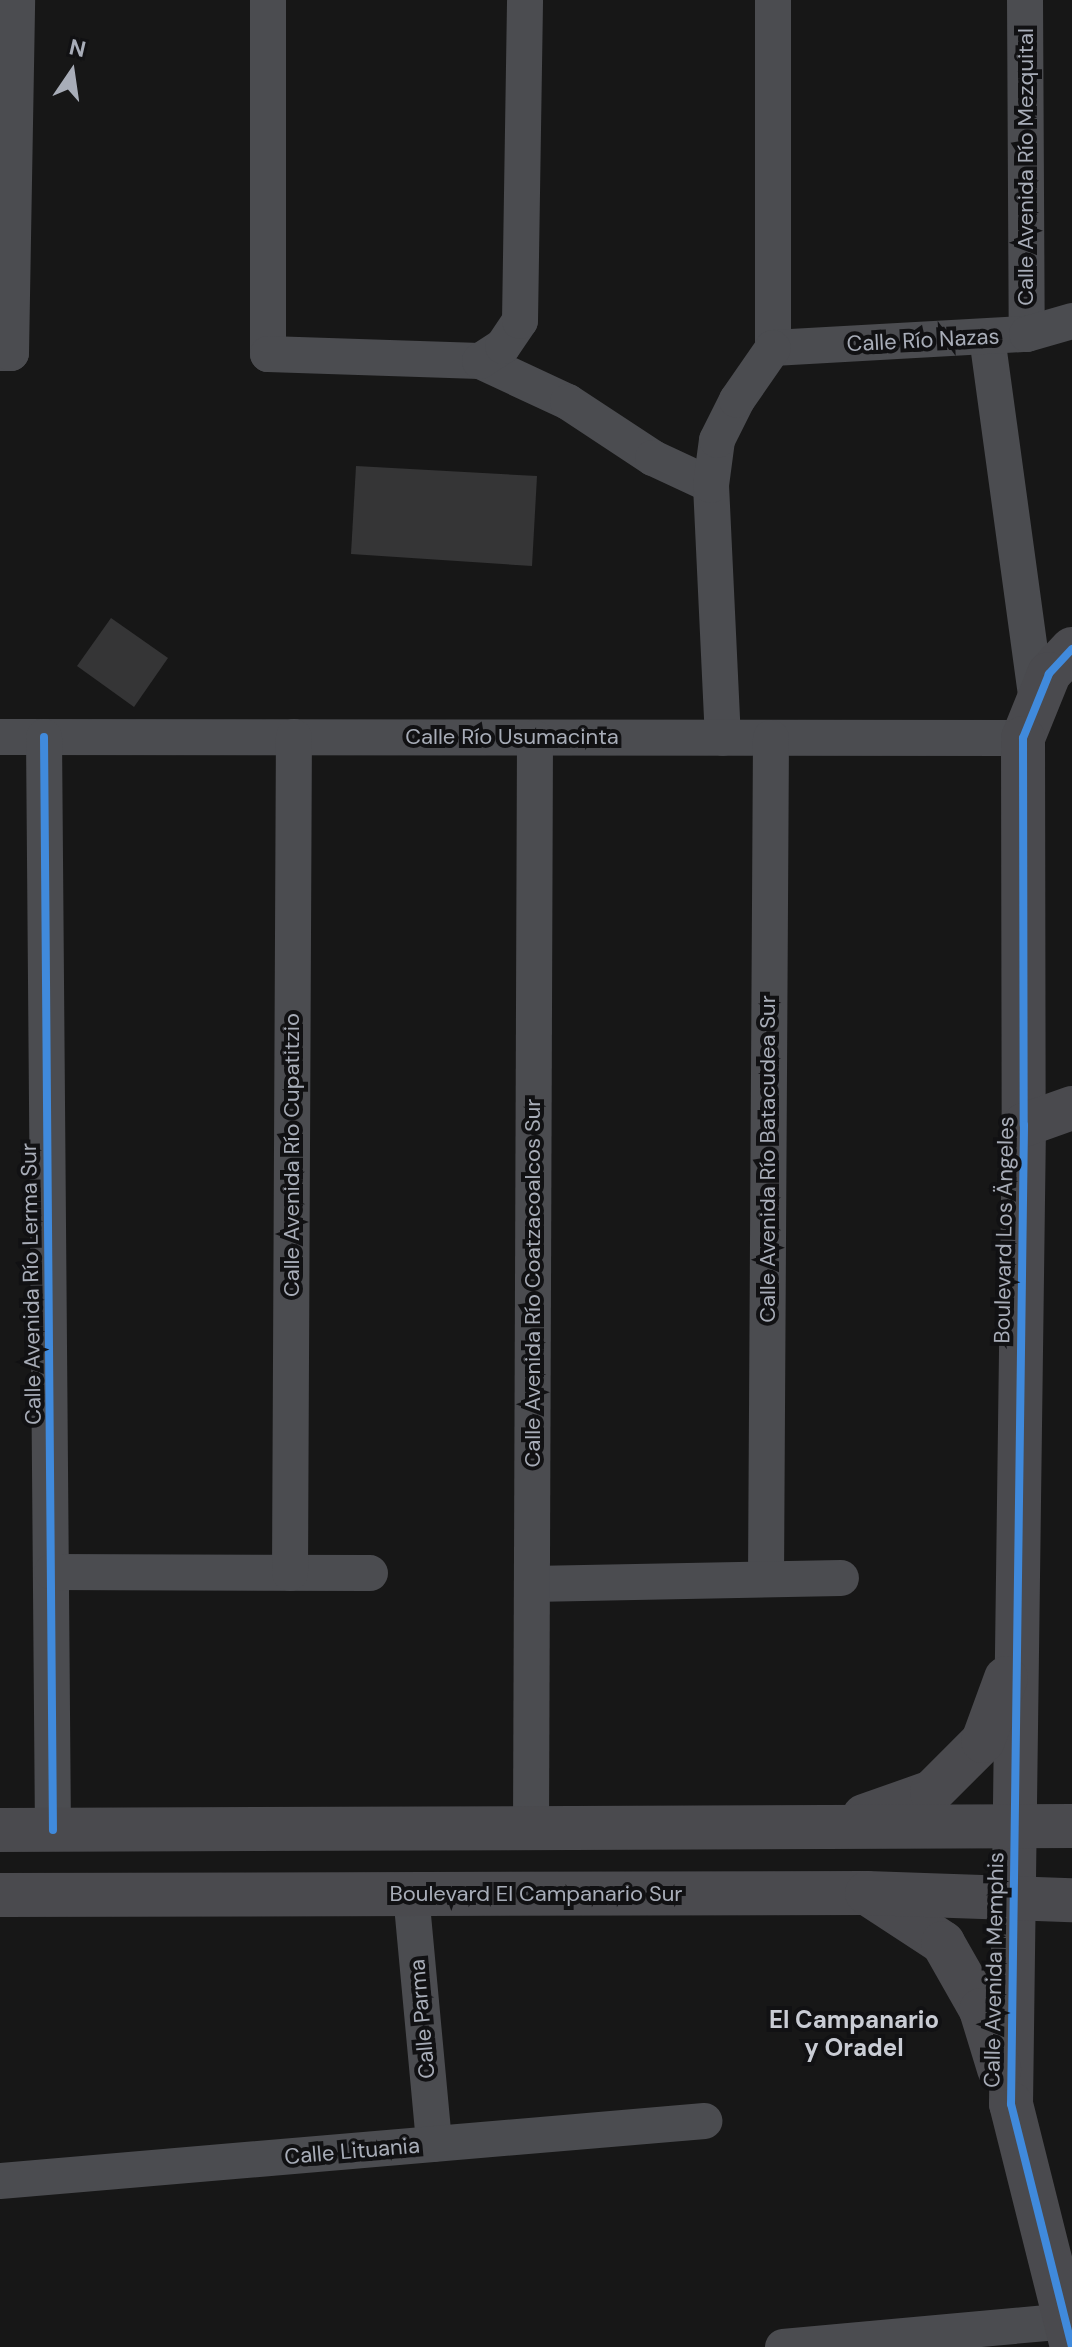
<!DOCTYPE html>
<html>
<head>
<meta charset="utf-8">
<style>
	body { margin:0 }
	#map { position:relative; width:1072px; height:2347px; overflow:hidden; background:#171717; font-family:"DM Sans",sans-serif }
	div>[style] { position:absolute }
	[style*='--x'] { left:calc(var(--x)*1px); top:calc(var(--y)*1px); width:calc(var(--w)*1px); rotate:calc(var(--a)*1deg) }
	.building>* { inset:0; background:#353536 }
	.street>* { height:36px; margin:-18px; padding:0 18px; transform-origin:18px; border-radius:18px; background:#4b4c50 }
	.secondary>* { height:44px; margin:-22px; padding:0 22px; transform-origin:22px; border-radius:22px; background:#4a4a4e }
	.cycleway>* { height:8px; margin:-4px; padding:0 4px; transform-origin:4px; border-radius:4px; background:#408adc }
	span { translate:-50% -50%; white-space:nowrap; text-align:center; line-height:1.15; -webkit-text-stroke:8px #111113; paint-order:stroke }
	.street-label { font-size:22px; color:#a8adb8 }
	.neighbourhood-label { font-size:24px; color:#c9ccd4; font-weight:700 }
	.north { position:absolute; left:32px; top:32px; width:80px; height:80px; -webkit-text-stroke:6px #111113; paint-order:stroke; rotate:13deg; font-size:22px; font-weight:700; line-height:32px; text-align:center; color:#a8adb8 }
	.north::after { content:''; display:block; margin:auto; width:28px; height:36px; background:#a8adb8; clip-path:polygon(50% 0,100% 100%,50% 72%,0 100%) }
</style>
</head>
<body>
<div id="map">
	<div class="building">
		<i style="clip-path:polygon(356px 466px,537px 476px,532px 566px,351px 554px)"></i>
		<i style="clip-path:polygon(111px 618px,168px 658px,134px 707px,77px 666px)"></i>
	</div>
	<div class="street">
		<i style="--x:268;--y:0;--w:354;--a:90"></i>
		<i style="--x:268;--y:354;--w:212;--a:1.9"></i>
		<i style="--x:480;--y:361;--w:97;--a:25"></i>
		<i style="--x:568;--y:402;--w:102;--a:33.4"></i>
		<i style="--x:653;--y:458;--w:64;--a:25"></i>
		<i style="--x:711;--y:485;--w:253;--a:87.3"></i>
		<i style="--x:1025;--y:0;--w:334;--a:89.7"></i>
		<i style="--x:987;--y:337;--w:369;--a:82.2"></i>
		<i style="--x:773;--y:348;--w:348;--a:-90"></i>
		<i style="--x:773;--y:348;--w:254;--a:-3.2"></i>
		<i style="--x:1027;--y:334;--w:47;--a:-16.1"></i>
		<i style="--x:0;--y:353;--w:11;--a:0"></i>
		<i style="--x:11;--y:353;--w:353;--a:-89"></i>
		<i style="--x:480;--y:361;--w:27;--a:-33"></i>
		<i style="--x:503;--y:346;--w:30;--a:-56"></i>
		<i style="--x:520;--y:321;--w:321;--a:-89.1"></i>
		<i style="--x:711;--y:485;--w:45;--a:-82.4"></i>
		<i style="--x:717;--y:440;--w:45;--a:-63.4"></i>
		<i style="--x:737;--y:400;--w:63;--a:-55.3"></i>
		<i style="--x:0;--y:737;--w:1023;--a:0.06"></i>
		<i style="--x:44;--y:737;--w:1093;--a:89.53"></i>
		<i style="--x:52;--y:1572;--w:318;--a:0.2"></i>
		<i style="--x:290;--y:1573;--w:836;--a:-89.73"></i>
		<i style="--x:766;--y:1579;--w:841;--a:-89.66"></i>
		<i style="--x:532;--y:1584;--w:309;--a:-1.1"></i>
		<i style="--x:531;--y:1828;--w:1090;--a:-89.79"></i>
		<i style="--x:411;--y:1894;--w:251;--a:84.7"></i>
		<i style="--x:0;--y:2181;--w:707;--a:-4.87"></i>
		<i style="--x:783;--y:2347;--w:284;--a:-5.2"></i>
	</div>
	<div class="secondary">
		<i style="--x:1072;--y:649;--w:34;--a:133"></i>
		<i style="--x:1049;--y:674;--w:69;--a:112.1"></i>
		<i style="--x:1023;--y:738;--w:387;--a:89.9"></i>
		<i style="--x:1024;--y:1125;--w:979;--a:90.76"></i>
		<i style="--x:1011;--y:2104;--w:250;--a:75.9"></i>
		<i style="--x:1024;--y:1125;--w:51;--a:-19.5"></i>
		<i style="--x:864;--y:1816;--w:72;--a:-19.4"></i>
		<i style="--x:932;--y:1792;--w:72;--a:-45"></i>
		<i style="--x:983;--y:1741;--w:67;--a:-69.9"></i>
		<i style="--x:0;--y:1830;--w:1072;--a:-0.21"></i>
		<i style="--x:867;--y:1893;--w:91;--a:33.3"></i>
		<i style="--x:943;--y:1943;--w:77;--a:60.4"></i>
		<i style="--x:981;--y:2010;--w:62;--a:73"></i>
		<i style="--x:0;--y:1895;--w:867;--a:-0.13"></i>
		<i style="--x:867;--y:1893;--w:205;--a:2"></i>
	</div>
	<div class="cycleway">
		<i style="--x:1072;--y:649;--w:34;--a:133"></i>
		<i style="--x:1049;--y:674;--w:69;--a:112.1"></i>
		<i style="--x:1023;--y:738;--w:387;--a:89.9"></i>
		<i style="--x:1024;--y:1125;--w:979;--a:90.76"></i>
		<i style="--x:1011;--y:2104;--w:250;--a:75.9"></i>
		<i style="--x:44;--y:737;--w:1093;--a:89.53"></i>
	</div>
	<div class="street-label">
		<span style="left:1026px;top:167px;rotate:-90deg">Calle Avenida Río Mezquital</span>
		<span style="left:923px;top:340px;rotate:-3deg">Calle Río Nazas</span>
		<span style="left:512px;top:737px">Calle Río Usumacinta</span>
		<span style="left:292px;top:1155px;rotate:-90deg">Calle Avenida Río Cupatitzio</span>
		<span style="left:768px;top:1159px;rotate:-90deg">Calle Avenida Río Batacudea Sur</span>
		<span style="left:1004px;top:1230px;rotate:-89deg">Boulevard Los Ängeles</span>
		<span style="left:533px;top:1283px;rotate:-90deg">Calle Avenida Río Coatzacoalcos Sur</span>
		<span style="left:31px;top:1284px;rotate:-91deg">Calle Avenida Río Lerma Sur</span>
		<span style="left:536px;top:1894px">Boulevard El Campanario Sur</span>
		<span style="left:994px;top:1970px;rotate:-89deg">Calle Avenida Memphis</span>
		<span style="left:422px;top:2019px;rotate:-95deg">Calle Parma</span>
		<span style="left:352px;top:2151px;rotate:-5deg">Calle Lituania</span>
	</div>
	<div class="neighbourhood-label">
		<span style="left:854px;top:2034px">El Campanario<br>y Oradel</span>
	</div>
	<div class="north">N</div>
</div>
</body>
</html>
